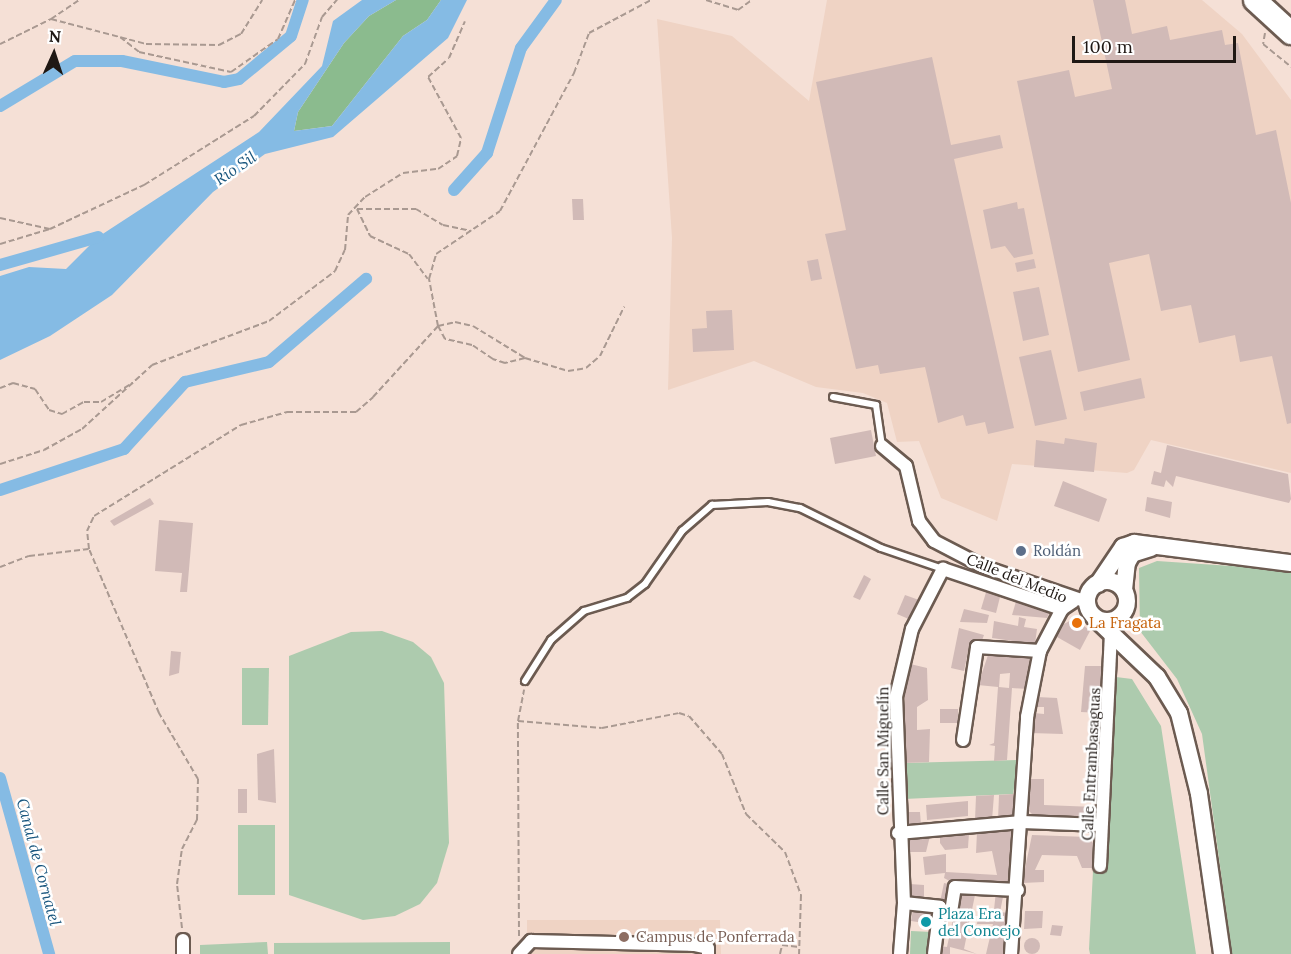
<!DOCTYPE html>
<html>
<head>
<meta charset="utf-8">
<style>
	body { margin:0 }
	#map { position:relative; width:1291px; height:954px; overflow:hidden; background:#f5e0d6; font-family:Lora,serif }
	div>[style] { position:absolute }
	[style*='--x'] { left:calc(var(--x)*1px); top:calc(var(--y)*1px); width:calc(var(--w)*1px); rotate:calc(var(--a)*1deg) }
	.built>* { inset:0; background:#efd3c4 }
	.green>* { inset:0; background:#adcbae }
	.forest>* { inset:0; background:#8bbb8e }
	.water>* { inset:0; background:#85bbe4 }
	.canal>* { height:12px; margin:-6px; padding:0 6px; transform-origin:6px; border-radius:6px; background:#85bbe4 }
	.building>* { inset:0; background:#d1bab7 }
	.round { border-radius:50% }
	.path>* { height:2px; margin-top:-1px; transform-origin:0; background:repeating-linear-gradient(90deg,#a99991 0 6px,transparent 0 9px) }
	.roads { filter:drop-shadow(2px 0 #6c5b51) drop-shadow(-2px 0 #6c5b51) drop-shadow(0 2px #6c5b51) drop-shadow(0 -2px #6c5b51) }
	.lane>* { height:6px; margin:-3px; padding:0 3px; transform-origin:3px; border-radius:3px; background:#fff }
	.street>* { height:12px; margin:-6px; padding:0 6px; transform-origin:6px; border-radius:6px; background:#fff }
	.secondary>* { height:16px; margin:-8px; padding:0 8px; transform-origin:8px; border-radius:8px; background:#fff }
	.secondary>.ring { margin:-8px; padding:0; box-sizing:content-box; background:none; border:16px solid #fff; border-radius:50% }
	.highway>* { height:22px; margin:-11px; padding:0 11px; transform-origin:11px; border-radius:11px; background:#fff }
	.dots>* { width:16px; height:16px; translate:-50% -50%; box-sizing:border-box; border:3px solid #fff; border-radius:50% }
	span { translate:-50% -50%; white-space:nowrap; text-align:center; line-height:1.15; -webkit-text-stroke:5px #fff; paint-order:stroke }
	.service-label { font-size:15px; color:#4e5e75 }
	.left { translate:0 -50%; text-align:left }
	.street-label { font-size:15px; color:#1f1814 }
	.food-label { font-size:15px; color:#c56008 }
	.culture-label { font-size:15px; color:#0d838f }
	.education-label { font-size:15px; color:#785e54 }
	.water-label { font-size:16px; color:#19567e; font-style:italic }
	.north { position:absolute; left:24px; top:24px; width:60px; height:60px; -webkit-text-stroke:4px #fff; paint-order:stroke; rotate:3deg; font-size:16px; font-weight:700; line-height:24px; text-align:center; color:#1f1814 }
	.north::after { content:''; display:block; margin:auto; width:21px; height:27px; background:#1f1814; clip-path:polygon(50% 0,100% 100%,50% 72%,0 100%) }
	.scale { position:absolute; left:1072px; top:36px; width:164px; height:27px; box-sizing:border-box; border:3px solid #1f1814; border-top:0; padding-left:8px; font-size:18px; line-height:21px; white-space:nowrap; color:#1f1814; -webkit-text-stroke:4px #fff; paint-order:stroke }
</style>
</head>
<body>
<div id="map">
	<div class="built">
		<i style="clip-path:polygon(827px 0,1202px 0,1242px 34px,1291px 100px,1291px 473px,1151px 440px,1134px 470px,1127px 473px,1012px 464px,997px 521px,941px 498px,919px 441px,897px 442px,887px 403px,863px 393px,816px 387px,754px 361px,668px 390px,672px 238px,657px 19px,732px 36px,809px 101px)"></i>
		<i style="clip-path:polygon(527px 920px,720px 920px,721px 954px,527px 954px)"></i>
	</div>
	<div class="green">
		<i style="clip-path:polygon(1157px 561px,1291px 570px,1291px 954px,1232px 954px,1202px 734px,1177px 679px,1140px 631px,1139px 568px)"></i>
		<i style="clip-path:polygon(382px 631px,413px 642px,431px 657px,444px 683px,449px 843px,437px 883px,420px 904px,395px 916px,363px 920px,289px 895px,289px 656px,351px 632px)"></i>
		<i style="clip-path:polygon(242px 668px,269px 668px,268px 725px,242px 725px)"></i>
		<i style="clip-path:polygon(1116px 677px,1132px 679px,1161px 726px,1196px 954px,1090px 954px,1089px 949px,1093px 871px,1106px 870px)"></i>
		<i style="clip-path:polygon(1019px 760px,1013px 794px,904px 799px,903px 763px)"></i>
		<i style="clip-path:polygon(238px 825px,275px 825px,275px 895px,238px 895px)"></i>
		<i style="clip-path:polygon(911px 931px,932px 932px,930px 954px,910px 954px)"></i>
		<i style="clip-path:polygon(267px 942px,268px 954px,200px 954px,200px 945px)"></i>
		<i style="clip-path:polygon(450px 942px,450px 954px,274px 954px,274px 943px)"></i>
	</div>
	<div class="forest">
		<i style="clip-path:polygon(396px 0,441px 0,427px 20px,403px 36px,332px 126px,294px 131px,298px 112px,344px 43px,369px 16px)"></i>
	</div>
	<div class="water">
		<i style="clip-path:polygon(362px 0,396px 0,369px 16px,344px 43px,298px 112px,294px 131px,332px 126px,403px 36px,427px 20px,441px 0,467px 0,448px 38px,333px 137px,265px 154px,213px 192px,112px 295px,50px 336px,0 360px,0 276px,29px 267px,66px 269px,98px 237px,259px 132px,322px 66px,333px 21px)"></i>
	</div>
	<div class="canal">
		<i style="--x:0;--y:106;--w:87;--a:-31"></i>
		<i style="--x:75;--y:61;--w:47;--a:0"></i>
		<i style="--x:122;--y:61;--w:104;--a:11.6"></i>
		<i style="--x:224;--y:82;--w:15;--a:-11"></i>
		<i style="--x:239;--y:79;--w:67;--a:-39.6"></i>
		<i style="--x:291;--y:36;--w:38;--a:-72"></i>
		<i style="--x:454;--y:190;--w:50;--a:-48.3"></i>
		<i style="--x:487;--y:153;--w:110;--a:-72.1"></i>
		<i style="--x:521;--y:48;--w:59;--a:-53.9"></i>
		<i style="--x:0;--y:265;--w:102;--a:-15.9"></i>
		<i style="--x:0;--y:490;--w:131;--a:-18.3"></i>
		<i style="--x:124;--y:449;--w:91;--a:-47.7"></i>
		<i style="--x:185;--y:382;--w:86;--a:-13.4"></i>
		<i style="--x:269;--y:362;--w:128;--a:-40.6"></i>
		<i style="--x:0;--y:778;--w:183;--a:74.4"></i>
	</div>
	<div class="building">
		<i style="clip-path:polygon(1093px 0,1125px 0,1132px 34px,1167px 26px,1170px 40px,1222px 30px,1225px 45px,1238px 43px,1256px 135px,1276px 130px,1291px 203px,1291px 423px,1287px 424px,1272px 356px,1240px 362px,1235px 335px,1199px 343px,1191px 305px,1161px 311px,1149px 254px,1109px 263px,1130px 360px,1078px 372px,1017px 81px,1069px 70px,1075px 97px,1112px 89px)"></i>
		<i style="clip-path:polygon(932px 57px,951px 145px,1000px 135px,1003px 148px,954px 159px,1014px 428px,988px 434px,985px 422px,966px 426px,963px 415px,938px 423px,925px 367px,880px 374px,878px 365px,856px 369px,825px 234px,846px 230px,816px 82px)"></i>
		<i style="clip-path:polygon(572px 199px,583px 199px,584px 220px,573px 220px)"></i>
		<i style="clip-path:polygon(1017px 202px,1018px 209px,1024px 208px,1033px 254px,1014px 258px,1005px 246px,991px 249px,983px 210px)"></i>
		<i style="clip-path:polygon(818px 259px,822px 279px,811px 281px,807px 261px)"></i>
		<i style="clip-path:polygon(1034px 259px,1036px 268px,1017px 272px,1015px 263px)"></i>
		<i style="clip-path:polygon(1039px 287px,1049px 335px,1023px 341px,1013px 292px)"></i>
		<i style="clip-path:polygon(732px 310px,734px 350px,693px 352px,692px 329px,707px 328px,706px 311px)"></i>
		<i style="clip-path:polygon(1051px 350px,1067px 419px,1035px 426px,1019px 357px)"></i>
		<i style="clip-path:polygon(1141px 378px,1145px 398px,1084px 411px,1080px 392px)"></i>
		<i style="clip-path:polygon(871px 430px,876px 456px,835px 464px,830px 438px)"></i>
		<i style="clip-path:polygon(1065px 438px,1097px 443px,1094px 472px,1034px 467px,1036px 440px,1064px 444px)"></i>
		<i style="clip-path:polygon(1167px 445px,1288px 474px,1291px 499px,1289px 503px,1176px 476px,1173px 487px,1166px 480px,1164px 487px,1151px 484px,1154px 471px,1161px 473px)"></i>
		<i style="clip-path:polygon(1063px 481px,1107px 499px,1099px 522px,1054px 506px)"></i>
		<i style="clip-path:polygon(1147px 497px,1172px 502px,1170px 518px,1145px 511px)"></i>
		<i style="clip-path:polygon(150px 498px,154px 504px,114px 526px,110px 521px)"></i>
		<i style="clip-path:polygon(159px 520px,193px 523px,187px 592px,180px 592px,182px 573px,155px 571px)"></i>
		<i style="clip-path:polygon(864px 575px,871px 579px,860px 600px,853px 597px)"></i>
		<i style="clip-path:polygon(987px 589px,1001px 593px,996px 613px,981px 609px)"></i>
		<i style="clip-path:polygon(905px 595px,919px 600px,911px 620px,897px 614px)"></i>
		<i style="clip-path:polygon(1017px 598px,1051px 609px,1047px 618px,1012px 615px)"></i>
		<i style="clip-path:polygon(964px 609px,989px 615px,987px 623px,960px 622px)"></i>
		<i style="clip-path:polygon(1019px 617px,1026px 619px,1024px 627px,1037px 629px,1035px 644px,992px 638px,994px 621px,1018px 626px)"></i>
		<i style="clip-path:polygon(1075px 618px,1090px 631px,1080px 650px,1057px 637px,1064px 624px)"></i>
		<i style="clip-path:polygon(959px 628px,984px 635px,981px 643px,969px 647px,964px 671px,951px 668px)"></i>
		<i style="clip-path:polygon(171px 651px,181px 652px,179px 673px,169px 676px)"></i>
		<i style="clip-path:polygon(evenodd,989px 652px,1027px 655px,1031px 660px,1027px 689px,1012px 688px,1007px 760px,994px 761px,995px 746px,989px 745px,994px 743px,998px 687px,978px 685px,989px 652px,1010px 673px,1009px 688px,999px 687px,1000px 674px,1010px 673px)"></i>
		<i style="clip-path:polygon(906px 663px,927px 668px,928px 700px,917px 707px,917px 730px,930px 729px,929px 762px,903px 763px)"></i>
		<i style="clip-path:polygon(1085px 666px,1104px 666px,1101px 713px,1081px 712px)"></i>
		<i style="clip-path:polygon(1037px 697px,1057px 698px,1063px 734px,1030px 733px,1034px 713px,1044px 714px,1044px 707px,1036px 707px)"></i>
		<i style="clip-path:polygon(940px 709px,958px 709px,958px 723px,940px 723px)"></i>
		<i style="clip-path:polygon(274px 749px,276px 803px,258px 800px,257px 754px)"></i>
		<i style="clip-path:polygon(1031px 779px,1044px 779px,1044px 805px,1095px 807px,1094px 813px,1089px 819px,1034px 816px,1029px 811px)"></i>
		<i style="clip-path:polygon(238px 789px,247px 789px,247px 813px,238px 813px)"></i>
		<i style="clip-path:polygon(1013px 794px,1013px 819px,998px 820px,999px 795px)"></i>
		<i style="clip-path:polygon(994px 795px,992px 820px,975px 820px,976px 796px)"></i>
		<i style="clip-path:polygon(968px 801px,968px 816px,927px 820px,926px 805px)"></i>
		<i style="clip-path:polygon(903px 812px,920px 812px,921px 826px,903px 827px)"></i>
		<i style="clip-path:polygon(1009px 829px,1014px 833px,1011px 884px,955px 884px,944px 878px,945px 873px,925px 875px,923px 857px,946px 854px,946px 872px,997px 875px,992px 851px,976px 853px,977px 832px)"></i>
		<i style="clip-path:polygon(969px 833px,968px 848px,945px 850px,940px 843px,940px 835px)"></i>
		<i style="clip-path:polygon(1032px 835px,1088px 837px,1093px 843px,1092px 868px,1082px 868px,1077px 856px,1042px 855px,1035px 870px,1044px 870px,1044px 882px,1022px 883px)"></i>
		<i style="clip-path:polygon(930px 836px,926px 852px,909px 852px,908px 838px)"></i>
		<i style="clip-path:polygon(944px 883px,953px 885px,951px 905px,940px 902px)"></i>
		<i style="clip-path:polygon(910px 884px,924px 885px,924px 898px,909px 897px)"></i>
		<i style="clip-path:polygon(996px 891px,1004px 892px,1000px 912px,1009px 913px,1005px 954px,986px 954px,993px 924px,977px 924px,978px 914px,993px 919px)"></i>
		<i style="clip-path:polygon(958px 895px,975px 895px,964px 949px,977px 954px,950px 947px,950px 954px,939px 954px,939px 946px,947px 947px)"></i>
		<i style="clip-path:polygon(913px 910px,933px 913px,931px 924px,911px 921px)"></i>
		<i style="clip-path:polygon(1025px 911px,1043px 911px,1042px 928px,1024px 929px)"></i>
		<i style="clip-path:polygon(1052px 925px,1063px 926px,1061px 936px,1050px 935px)"></i>
		<i class="round" style="left:1024px;top:938px;width:16px;height:16px"></i>
	</div>
	<div class="path">
		<i style="--x:706;--y:0;--w:34;--a:17"></i>
		<i style="--x:738;--y:10;--w:17;--a:-36"></i>
		<i style="--x:51;--y:19;--w:34;--a:-34"></i>
		<i style="--x:1265;--y:33;--w:11;--a:100"></i>
		<i style="--x:1263;--y:44;--w:36;--a:39"></i>
		<i style="--x:120;--y:37;--w:24;--a:38"></i>
		<i style="--x:139;--y:52;--w:94;--a:12.3"></i>
		<i style="--x:231;--y:72;--w:57;--a:-35.1"></i>
		<i style="--x:278;--y:39;--w:43;--a:-66.4"></i>
		<i style="--x:0;--y:44;--w:57;--a:-26.1"></i>
		<i style="--x:51;--y:19;--w:98;--a:14.7"></i>
		<i style="--x:146;--y:44;--w:73;--a:0.8"></i>
		<i style="--x:219;--y:45;--w:25;--a:-27"></i>
		<i style="--x:241;--y:34;--w:40;--a:-58"></i>
		<i style="--x:357;--y:209;--w:59;--a:0"></i>
		<i style="--x:416;--y:209;--w:31;--a:31"></i>
		<i style="--x:443;--y:225;--w:29;--a:12"></i>
		<i style="--x:357;--y:209;--w:30;--a:64"></i>
		<i style="--x:370;--y:236;--w:43;--a:24.8"></i>
		<i style="--x:409;--y:254;--w:31;--a:53"></i>
		<i style="--x:0;--y:218;--w:51;--a:12.4"></i>
		<i style="--x:0;--y:244;--w:52;--a:-16.7"></i>
		<i style="--x:50;--y:229;--w:104;--a:-25.1"></i>
		<i style="--x:144;--y:185;--w:130;--a:-32.1"></i>
		<i style="--x:254;--y:116;--w:73;--a:-45.6"></i>
		<i style="--x:305;--y:64;--w:50;--a:-70.1"></i>
		<i style="--x:322;--y:17;--w:23;--a:-49"></i>
		<i style="--x:525;--y:358;--w:21;--a:166"></i>
		<i style="--x:505;--y:363;--w:13;--a:-162"></i>
		<i style="--x:493;--y:359;--w:25;--a:-146"></i>
		<i style="--x:472;--y:345;--w:28;--a:-167"></i>
		<i style="--x:445;--y:339;--w:15;--a:-118"></i>
		<i style="--x:438;--y:326;--w:17;--a:-13"></i>
		<i style="--x:455;--y:322;--w:18;--a:13"></i>
		<i style="--x:473;--y:326;--w:61;--a:31.6"></i>
		<i style="--x:525;--y:358;--w:45;--a:16.8"></i>
		<i style="--x:568;--y:371;--w:18;--a:-9"></i>
		<i style="--x:586;--y:368;--w:18;--a:-41"></i>
		<i style="--x:600;--y:356;--w:55;--a:-63.9"></i>
		<i style="--x:0;--y:388;--w:14;--a:-21"></i>
		<i style="--x:13;--y:383;--w:23;--a:15"></i>
		<i style="--x:35;--y:389;--w:25;--a:56"></i>
		<i style="--x:49;--y:410;--w:14;--a:17"></i>
		<i style="--x:62;--y:414;--w:25;--a:-29"></i>
		<i style="--x:84;--y:402;--w:17;--a:0"></i>
		<i style="--x:101;--y:402;--w:37;--a:-31"></i>
		<i style="--x:0;--y:464;--w:46;--a:-17.7"></i>
		<i style="--x:44;--y:450;--w:43;--a:-28.9"></i>
		<i style="--x:82;--y:429;--w:95;--a:-42.4"></i>
		<i style="--x:152;--y:365;--w:125;--a:-20.6"></i>
		<i style="--x:269;--y:321;--w:83;--a:-37.1"></i>
		<i style="--x:335;--y:271;--w:23;--a:-65"></i>
		<i style="--x:345;--y:250;--w:35;--a:-85"></i>
		<i style="--x:348;--y:215;--w:25;--a:-47"></i>
		<i style="--x:365;--y:197;--w:45;--a:-32.3"></i>
		<i style="--x:403;--y:173;--w:35;--a:-7"></i>
		<i style="--x:438;--y:169;--w:23;--a:-34"></i>
		<i style="--x:457;--y:156;--w:18;--a:-77"></i>
		<i style="--x:461;--y:138;--w:69;--a:-118.4"></i>
		<i style="--x:428;--y:77;--w:28;--a:-42"></i>
		<i style="--x:449;--y:58;--w:40;--a:-66.6"></i>
		<i style="--x:0;--y:567;--w:31;--a:-21"></i>
		<i style="--x:29;--y:556;--w:60;--a:-6.7"></i>
		<i style="--x:518;--y:721;--w:84;--a:4.8"></i>
		<i style="--x:602;--y:728;--w:78;--a:-11"></i>
		<i style="--x:679;--y:713;--w:10;--a:17"></i>
		<i style="--x:689;--y:716;--w:50;--a:49"></i>
		<i style="--x:722;--y:754;--w:65;--a:68.2"></i>
		<i style="--x:746;--y:814;--w:54;--a:44.3"></i>
		<i style="--x:785;--y:852;--w:46;--a:69.6"></i>
		<i style="--x:801;--y:895;--w:59;--a:91.9"></i>
		<i style="--x:182;--y:928;--w:44;--a:-96.5"></i>
		<i style="--x:177;--y:884;--w:35;--a:-82"></i>
		<i style="--x:182;--y:849;--w:33;--a:-63"></i>
		<i style="--x:197;--y:820;--w:41;--a:-88.6"></i>
		<i style="--x:198;--y:779;--w:77;--a:-120.6"></i>
		<i style="--x:159;--y:713;--w:178;--a:-113.1"></i>
		<i style="--x:89;--y:549;--w:18;--a:-96"></i>
		<i style="--x:87;--y:531;--w:17;--a:-65"></i>
		<i style="--x:94;--y:516;--w:173;--a:-31.8"></i>
		<i style="--x:241;--y:425;--w:48;--a:-15.8"></i>
		<i style="--x:287;--y:412;--w:69;--a:0"></i>
		<i style="--x:356;--y:412;--w:23;--a:-41"></i>
		<i style="--x:373;--y:397;--w:96;--a:-47.5"></i>
		<i style="--x:438;--y:326;--w:48;--a:-100.8"></i>
		<i style="--x:429;--y:279;--w:26;--a:-74"></i>
		<i style="--x:436;--y:254;--w:77;--a:-33.9"></i>
		<i style="--x:500;--y:211;--w:157;--a:-61.8"></i>
		<i style="--x:574;--y:73;--w:43;--a:-69.4"></i>
		<i style="--x:589;--y:33;--w:70;--a:-28"></i>
		<i style="--x:519;--y:936;--w:215;--a:-90.3"></i>
		<i style="--x:518;--y:721;--w:32;--a:-79"></i>
		<i style="--x:780;--y:954;--w:9;--a:-77"></i>
		<i style="--x:782;--y:945;--w:17;--a:7"></i>
	</div>
	<div class="roads">
		<div class="lane">
			<i style="--x:833;--y:397;--w:44;--a:10.5"></i>
			<i style="--x:876;--y:405;--w:41;--a:81.7"></i>
			<i style="--x:525;--y:681;--w:49;--a:-57.6"></i>
			<i style="--x:551;--y:640;--w:44;--a:-41.3"></i>
			<i style="--x:584;--y:611;--w:45;--a:-16.8"></i>
			<i style="--x:627;--y:598;--w:23;--a:-38"></i>
			<i style="--x:645;--y:584;--w:65;--a:-55.1"></i>
			<i style="--x:682;--y:531;--w:40;--a:-41"></i>
			<i style="--x:712;--y:505;--w:56;--a:-3.1"></i>
			<i style="--x:768;--y:502;--w:33;--a:11"></i>
			<i style="--x:800;--y:508;--w:90;--a:26.3"></i>
			<i style="--x:881;--y:548;--w:65;--a:18.7"></i>
		</div>
		<div class="street">
			<i style="--x:882;--y:446;--w:31;--a:40"></i>
			<i style="--x:906;--y:466;--w:57;--a:76.7"></i>
			<i style="--x:919;--y:521;--w:25;--a:53"></i>
			<i style="--x:934;--y:541;--w:54;--a:27.5"></i>
			<i style="--x:982;--y:566;--w:111;--a:18.9"></i>
			<i style="--x:963;--y:740;--w:94;--a:-81.4"></i>
			<i style="--x:977;--y:647;--w:63;--a:3.6"></i>
			<i style="--x:898;--y:833;--w:124;--a:-5.1"></i>
			<i style="--x:1022;--y:822;--w:79;--a:2.2"></i>
			<i style="--x:1100;--y:866;--w:231;--a:-87.3"></i>
			<i style="--x:904;--y:903;--w:206;--a:-92.2"></i>
			<i style="--x:896;--y:697;--w:70;--a:-76.8"></i>
			<i style="--x:912;--y:629;--w:68;--a:-62.7"></i>
			<i style="--x:943;--y:569;--w:126;--a:18.6"></i>
			<i style="--x:1062;--y:609;--w:14;--a:-34"></i>
			<i style="--x:940;--y:911;--w:11;--a:5"></i>
			<i style="--x:951;--y:912;--w:25;--a:-81"></i>
			<i style="--x:955;--y:887;--w:63;--a:2.7"></i>
			<i style="--x:183;--y:940;--w:14;--a:90"></i>
			<i style="--x:519;--y:954;--w:18;--a:-47"></i>
			<i style="--x:531;--y:941;--w:163;--a:1.4"></i>
			<i style="--x:694;--y:945;--w:14;--a:12"></i>
			<i style="--x:708;--y:948;--w:6;--a:90"></i>
			<i style="--x:900;--y:954;--w:51;--a:-85.5"></i>
			<i style="--x:904;--y:903;--w:36;--a:6"></i>
			<i style="--x:940;--y:907;--w:47;--a:97.3"></i>
			<i style="--x:1011;--y:954;--w:238;--a:-86.1"></i>
			<i style="--x:1027;--y:717;--w:67;--a:-78.9"></i>
			<i style="--x:1040;--y:651;--w:47;--a:-62.4"></i>
		</div>
		<div class="secondary">
			<i class="ring" style="left:1087px;top:581px;width:24px;height:24px"></i>
			<i style="--x:1098;--y:584;--w:45;--a:-56"></i>
			<i style="--x:1123;--y:547;--w:12;--a:-20"></i>
			<i style="--x:1134;--y:543;--w:158;--a:7.3"></i>
			<i style="--x:1124;--y:590;--w:27;--a:-84"></i>
			<i style="--x:1127;--y:563;--w:10;--a:-61"></i>
			<i style="--x:1132;--y:554;--w:20;--a:-18"></i>
			<i style="--x:1094;--y:617;--w:87;--a:43.6"></i>
			<i style="--x:1157;--y:677;--w:42;--a:58.6"></i>
			<i style="--x:1179;--y:713;--w:83;--a:76.1"></i>
			<i style="--x:1199;--y:794;--w:162;--a:81.8"></i>
		</div>
		<div class="highway">
			<i style="--x:1255;--y:0;--w:49;--a:42.5"></i>
		</div>
	</div>
	<div class="dots">
		<i style="left:1021px;top:551px;background:#5c6f8a"></i>
		<i style="left:1077px;top:623px;background:#e8710a"></i>
		<i style="left:926px;top:922px;background:#0f9aa8"></i>
		<i style="left:624px;top:937px;background:#8d6e63"></i>
	</div>
	<div class="service-label">
		<span class="left" style="left:1033px;top:551px">Roldán</span>
	</div>
	<div class="street-label">
		<span style="left:1017px;top:578px;rotate:22deg">Calle del Medio</span>
		<span style="left:883px;top:751px;rotate:-90deg">Calle San Miguelín</span>
		<span style="left:1091px;top:764px;rotate:-87deg">Calle Entrambasaguas</span>
	</div>
	<div class="food-label">
		<span class="left" style="left:1089px;top:623px">La Fragata</span>
	</div>
	<div class="culture-label">
		<span class="left" style="left:938px;top:922px">Plaza Era<br>del Concejo</span>
	</div>
	<div class="education-label">
		<span class="left" style="left:636px;top:937px">Campus de Ponferrada</span>
	</div>
	<div class="water-label">
		<span style="left:235px;top:168px;rotate:-34deg">Río Sil</span>
		<span style="left:39px;top:862px;rotate:75deg">Canal de Cornatel</span>
	</div>
	<div class="north">N</div>
	<div class="scale">100 m</div>
</div>
</body>
</html>
